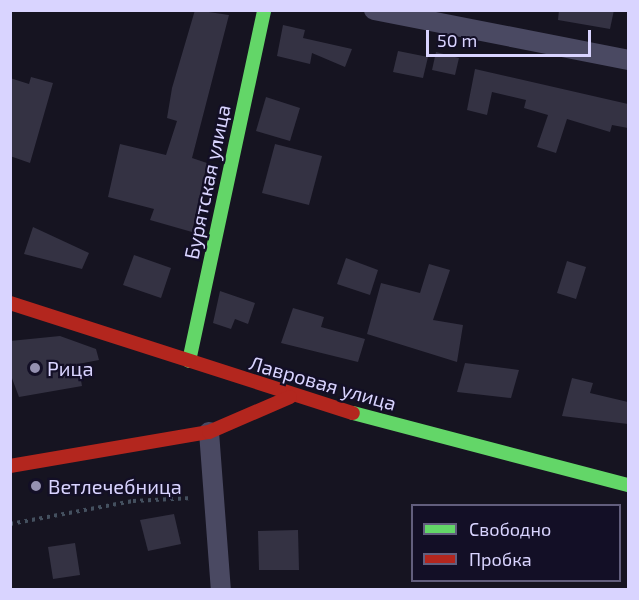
<!DOCTYPE html>
<html>
<head>
<meta charset="utf-8">
<style>
	body { margin:0 }
	#map { position:relative; width:639px; height:600px; overflow:hidden; background:#161421; font-family:"Exo 2",sans-serif }
	div>[style] { position:absolute }
	[style*='--x'] { left:calc(var(--x)*1px); top:calc(var(--y)*1px); width:calc(var(--w)*1px); rotate:calc(var(--a)*1deg) }
	.building>* { inset:0; background:#343243 }
	.path>* { height:4px; margin-top:-2px; transform-origin:0; background:repeating-linear-gradient(90deg,#44505f 0 3px,transparent 0 7.5px) }
	.street>* { height:20px; margin:-10px; padding:0 10px; transform-origin:10px; border-radius:10px; background:#4a4962 }
	.fast>* { height:14px; margin:-7px; padding:0 7px; transform-origin:7px; border-radius:7px; background:#63d668 }
	.jam>* { height:14px; margin:-7px; padding:0 7px; transform-origin:7px; border-radius:7px; background:#b3261e }
	.dots>* { width:16px; height:16px; translate:-50% -50%; box-sizing:border-box; border:3px solid #130f26; border-radius:50% }
	span { translate:-50% -50%; white-space:nowrap; text-align:center; line-height:1.15; -webkit-text-stroke:4.5px #130f26; paint-order:stroke }
	.street-label { font-size:20px; color:#d9d4ff }
	.poi-label { font-size:20px; color:#d9d4ff }
	.left { translate:0 -50%; text-align:left }
	.frame { position:absolute; inset:0; border:12px solid #d9d4ff; pointer-events:none }
	.legend { position:absolute; left:411px; top:504px; width:210px; height:78px; box-sizing:border-box; background:#130f26; border:2px solid #625e7d; margin:0; padding:8px 10px; list-style:none; font-size:18px; color:#d9d4ff }
	.legend li { display:flex; align-items:center; gap:12px; height:30px }
	.legend b { width:30px; border:2px solid #625e7d }
	.scale { position:absolute; left:426px; top:30px; width:165px; height:27px; box-sizing:border-box; border:3px solid #d9d4ff; border-top:0; padding-left:8px; font-size:18px; line-height:21px; white-space:nowrap; color:#d9d4ff; -webkit-text-stroke:4px #130f26; paint-order:stroke }
</style>
</head>
<body>
<div id="map">
	<div class="building">
		<i style="clip-path:polygon(195px 10px,229px 15px,192px 158px,207px 163px,192px 232px,150px 220px,154px 209px,108px 197px,120px 144px,166px 155px,177px 121px,167px 118px,172px 88px)"></i>
		<i style="clip-path:polygon(559px 10px,614px 10px,610px 29px,558px 20px)"></i>
		<i style="clip-path:polygon(283px 25px,305px 30px,303px 38px,352px 49px,345px 67px,312px 53px,310px 64px,277px 56px)"></i>
		<i style="clip-path:polygon(398px 51px,428px 57px,423px 78px,393px 72px)"></i>
		<i style="clip-path:polygon(436px 52px,459px 58px,455px 75px,432px 70px)"></i>
		<i style="clip-path:polygon(475px 69px,628px 104px,628px 128px,612px 125px,610px 132px,567px 119px,556px 153px,537px 147px,548px 115px,524px 108px,526px 100px,492px 92px,487px 115px,467px 110px)"></i>
		<i style="clip-path:polygon(31px 77px,53px 83px,30px 163px,10px 156px,10px 78px,29px 84px)"></i>
		<i style="clip-path:polygon(266px 97px,300px 108px,290px 141px,256px 131px)"></i>
		<i style="clip-path:polygon(275px 144px,322px 156px,309px 205px,262px 193px)"></i>
		<i style="clip-path:polygon(33px 227px,89px 253px,82px 269px,24px 254px)"></i>
		<i style="clip-path:polygon(134px 255px,171px 268px,161px 298px,123px 285px)"></i>
		<i style="clip-path:polygon(346px 258px,378px 270px,370px 295px,337px 284px)"></i>
		<i style="clip-path:polygon(567px 261px,586px 267px,576px 299px,557px 293px)"></i>
		<i style="clip-path:polygon(429px 264px,450px 270px,433px 320px,463px 325px,457px 362px,367px 334px,381px 283px,420px 293px)"></i>
		<i style="clip-path:polygon(220px 291px,255px 303px,248px 324px,235px 319px,231px 329px,213px 323px)"></i>
		<i style="clip-path:polygon(293px 308px,324px 317px,321px 327px,365px 339px,358px 362px,281px 343px)"></i>
		<i style="clip-path:polygon(60px 336px,96px 349px,99px 360px,78px 364px,82px 386px,19px 397px,10px 373px,10px 341px)"></i>
		<i style="clip-path:polygon(465px 363px,519px 370px,511px 398px,457px 392px)"></i>
		<i style="clip-path:polygon(572px 378px,593px 383px,590px 393px,628px 402px,628px 424px,562px 416px)"></i>
		<i style="clip-path:polygon(174px 514px,181px 544px,148px 551px,140px 520px)"></i>
		<i style="clip-path:polygon(298px 530px,299px 570px,259px 570px,258px 531px)"></i>
		<i style="clip-path:polygon(75px 543px,80px 575px,53px 579px,48px 547px)"></i>
	</div>
	<div class="path">
		<i style="--x:10;--y:524;--w:125;--a:-10.6"></i>
		<i style="--x:133;--y:501;--w:60;--a:-2.9"></i>
	</div>
	<div class="street">
		<i style="--x:374;--y:10;--w:259;--a:11.1"></i>
		<i style="--x:209;--y:432;--w:158;--a:85.7"></i>
	</div>
	<div class="fast">
		<i style="--x:189;--y:361;--w:359;--a:-77.9"></i>
		<i style="--x:353;--y:413;--w:284;--a:14.7"></i>
	</div>
	<div class="jam">
		<i style="--x:10;--y:303;--w:360;--a:17.8"></i>
		<i style="--x:10;--y:466;--w:202;--a:-9.7"></i>
		<i style="--x:209;--y:432;--w:88;--a:-23.4"></i>
	</div>
	<div class="dots">
		<i style="left:35px;top:368px;background:#9591b1"></i>
		<i style="left:36px;top:486px;background:#9591b1"></i>
	</div>
	<div class="street-label">
		<span style="left:207px;top:182px;rotate:-78deg">Бурятская улица</span>
		<span style="left:323px;top:383px;rotate:16deg">Лавровая улица</span>
	</div>
	<div class="poi-label">
		<span class="left" style="left:47px;top:368px">Рица</span>
		<span class="left" style="left:48px;top:486px">Ветлечебница</span>
	</div>
	<div class="frame"></div>
	<ul class="legend">
	<li><b style="height:8px;background:#63d668"></b>Свободно</li>
	<li><b style="height:8px;background:#b3261e"></b>Пробка</li>
	</ul>
	<div class="scale">50 m</div>
</div>
</body>
</html>
